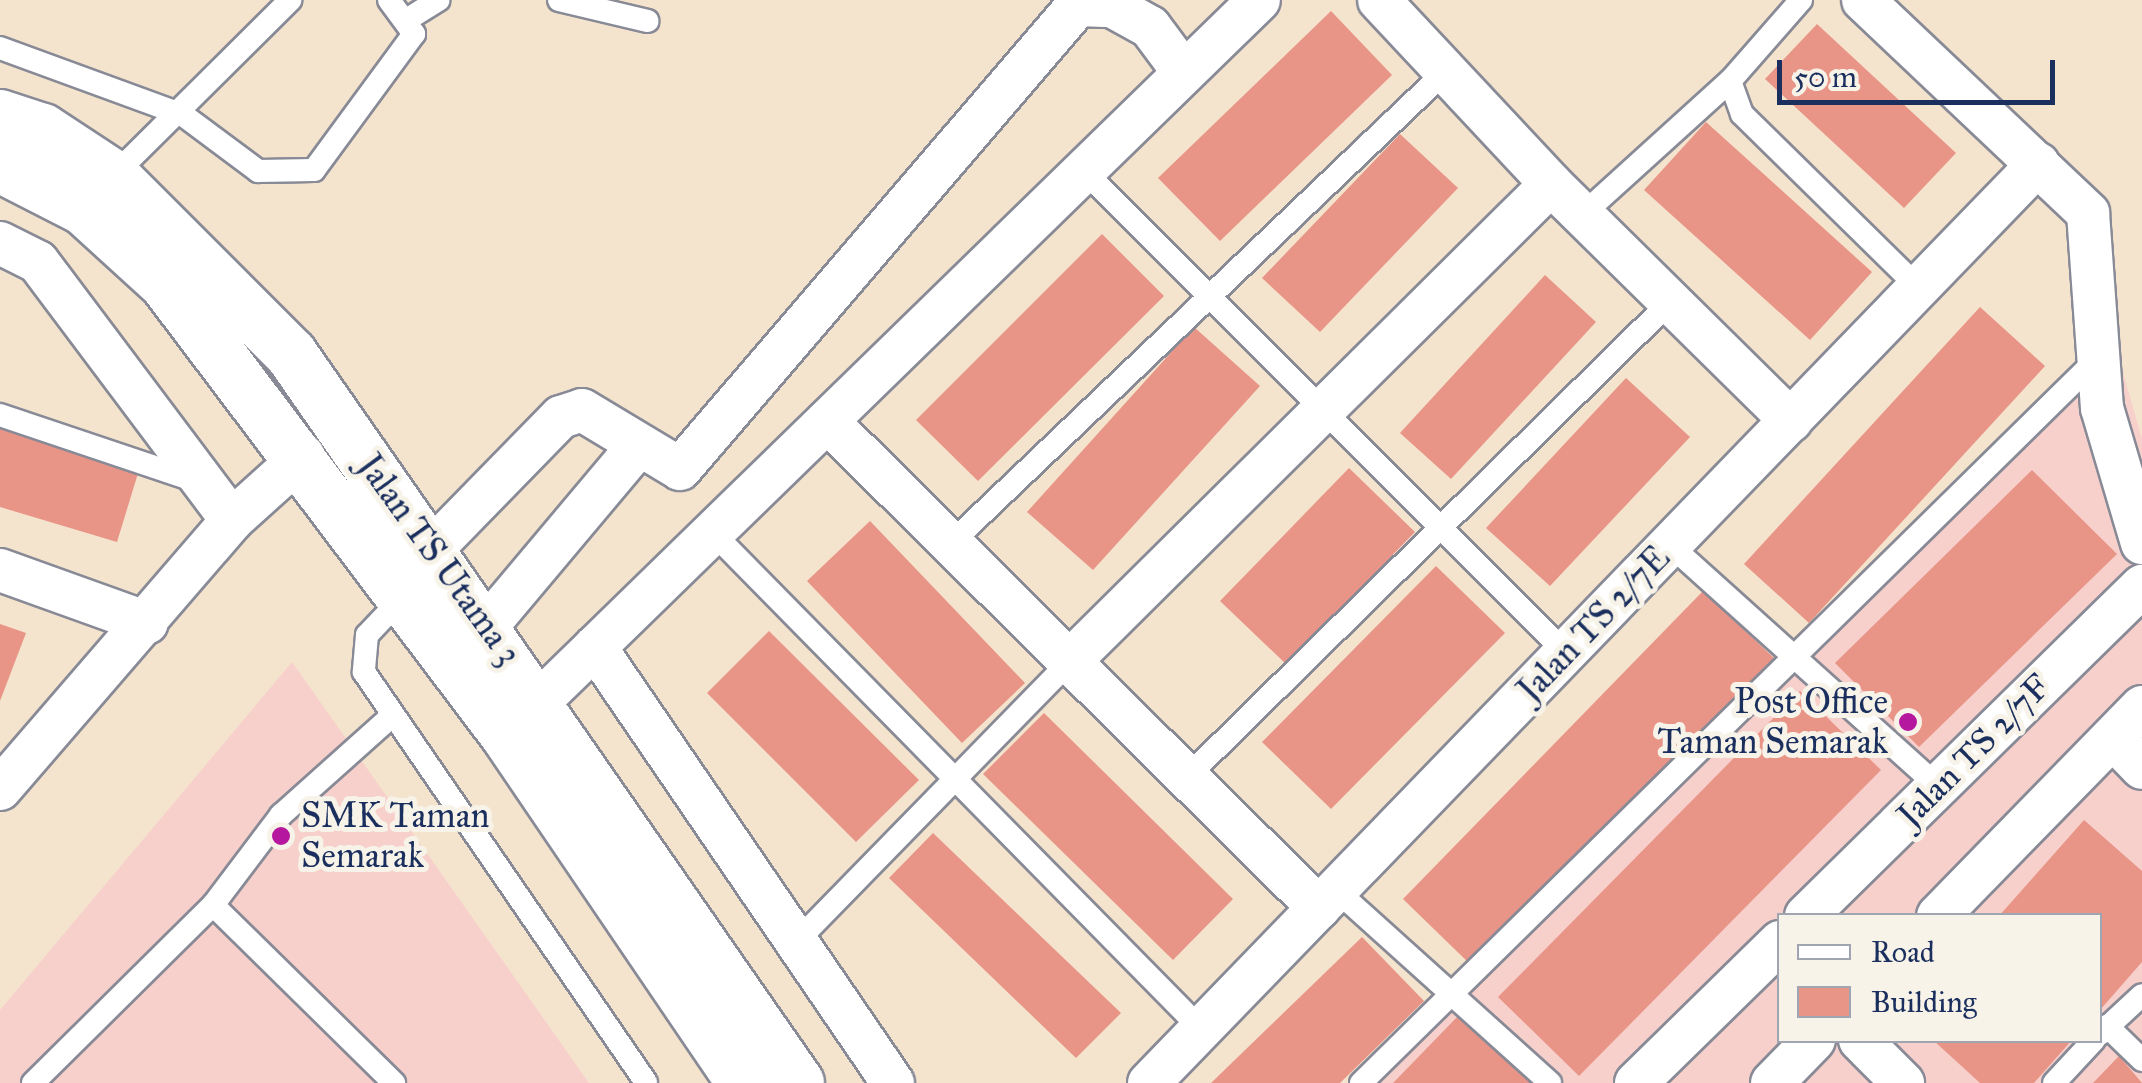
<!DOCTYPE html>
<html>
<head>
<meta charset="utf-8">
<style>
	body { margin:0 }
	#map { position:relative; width:2142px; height:1083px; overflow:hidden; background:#f5e4cd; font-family:"IM FELL Great Primer",serif }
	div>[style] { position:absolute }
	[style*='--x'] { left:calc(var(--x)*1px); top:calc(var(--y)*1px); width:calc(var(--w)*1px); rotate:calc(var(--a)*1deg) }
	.built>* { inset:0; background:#f7d0cc }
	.building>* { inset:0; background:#e89487 }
	.roads { filter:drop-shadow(2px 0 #888a96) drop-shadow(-2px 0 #888a96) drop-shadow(0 2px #888a96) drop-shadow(0 -2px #888a96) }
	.service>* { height:22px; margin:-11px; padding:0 11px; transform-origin:11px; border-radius:11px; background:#fff }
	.minor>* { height:42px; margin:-21px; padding:0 21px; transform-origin:21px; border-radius:21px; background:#fff }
	.tertiary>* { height:52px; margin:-26px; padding:0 26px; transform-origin:26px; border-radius:26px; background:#fff }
	.dots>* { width:28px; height:28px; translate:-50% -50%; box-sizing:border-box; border:5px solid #f7f3e8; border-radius:50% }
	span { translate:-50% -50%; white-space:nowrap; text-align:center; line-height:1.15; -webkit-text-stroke:10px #f7f3e8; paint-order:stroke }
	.street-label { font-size:35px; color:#1b2f5e }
	.poi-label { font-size:35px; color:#1b2f5e }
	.right { translate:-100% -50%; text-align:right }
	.left { translate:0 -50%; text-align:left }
	.legend { position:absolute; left:1777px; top:913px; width:325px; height:130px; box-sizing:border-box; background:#f7f3e8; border:2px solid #9fa5b1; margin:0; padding:12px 18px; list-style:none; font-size:30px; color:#1b2f5e }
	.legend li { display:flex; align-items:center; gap:20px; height:50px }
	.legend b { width:50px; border:2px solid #9fa5b1 }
	.scale { position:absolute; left:1777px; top:60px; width:278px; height:45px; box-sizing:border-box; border:5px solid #1b2f5e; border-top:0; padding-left:12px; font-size:30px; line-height:35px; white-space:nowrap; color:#1b2f5e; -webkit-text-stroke:8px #f7f3e8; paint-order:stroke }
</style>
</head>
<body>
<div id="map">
	<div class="built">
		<i style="clip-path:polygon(evenodd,2115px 344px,2142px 439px,2142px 1083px,1373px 1083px,2115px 344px,1780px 916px,2100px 916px,2100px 1040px,1780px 1040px,1780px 916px)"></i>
		<i style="clip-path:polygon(292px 662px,589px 1083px,0 1083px,0 1010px)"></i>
	</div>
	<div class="building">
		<i style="clip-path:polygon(1331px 11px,1392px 75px,1220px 241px,1158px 178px)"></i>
		<i style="clip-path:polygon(1817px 24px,1956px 153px,1904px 208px,1765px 79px)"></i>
		<i style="clip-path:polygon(1706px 122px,1872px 272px,1810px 340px,1644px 190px)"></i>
		<i style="clip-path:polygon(1400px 134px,1458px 188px,1320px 332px,1262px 278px)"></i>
		<i style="clip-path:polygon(1102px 234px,1164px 296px,978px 481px,916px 420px)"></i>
		<i style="clip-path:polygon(1545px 275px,1596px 322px,1451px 479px,1400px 433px)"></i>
		<i style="clip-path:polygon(1980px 307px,2045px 366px,1809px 623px,1744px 564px)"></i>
		<i style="clip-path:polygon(1194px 327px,1260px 386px,1093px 570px,1027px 512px)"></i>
		<i style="clip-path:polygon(1626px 378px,1690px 437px,1550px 586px,1486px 528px)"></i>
		<i style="clip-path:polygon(0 428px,139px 470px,117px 542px,0 507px)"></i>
		<i style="clip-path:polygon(1349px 468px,1415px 532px,1286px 664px,1220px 601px)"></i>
		<i style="clip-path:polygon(2032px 470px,2117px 554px,1919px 747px,1835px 663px)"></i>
		<i style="clip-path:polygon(870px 521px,1025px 683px,962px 743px,807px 581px)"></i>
		<i style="clip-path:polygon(1436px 566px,1505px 633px,1331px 809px,1262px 742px)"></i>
		<i style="clip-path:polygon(1703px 591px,1774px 658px,1473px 967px,1403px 899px)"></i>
		<i style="clip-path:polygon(0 624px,26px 633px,0 701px)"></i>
		<i style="clip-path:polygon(769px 631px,919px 780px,856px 842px,707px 693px)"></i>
		<i style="clip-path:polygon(1800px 691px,1881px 770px,1579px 1076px,1498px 997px)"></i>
		<i style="clip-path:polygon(1044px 713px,1233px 899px,1173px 960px,983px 774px)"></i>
		<i style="clip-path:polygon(2084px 820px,2142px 871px,2142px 962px,2100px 1010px,2100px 916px,1999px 916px)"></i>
		<i style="clip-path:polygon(933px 833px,1121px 1013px,1076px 1058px,889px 878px)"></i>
		<i style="clip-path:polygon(1362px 937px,1424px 1001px,1340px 1083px,1211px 1083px)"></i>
		<i style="clip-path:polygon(1461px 1013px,1535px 1083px,1393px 1083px)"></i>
		<i style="clip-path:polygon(1933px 1040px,2072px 1040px,2034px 1083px,1980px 1083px)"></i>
		<i style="clip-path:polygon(2119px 1056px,2142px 1083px,2093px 1083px)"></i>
	</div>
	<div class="roads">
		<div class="service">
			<i style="--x:559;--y:0;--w:91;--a:13.3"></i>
			<i style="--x:1801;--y:0;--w:108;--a:131.2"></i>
			<i style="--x:1730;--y:81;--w:35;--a:70"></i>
			<i style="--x:1742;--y:114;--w:248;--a:44.5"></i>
			<i style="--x:408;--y:19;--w:36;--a:-32"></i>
			<i style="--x:0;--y:48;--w:195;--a:20.1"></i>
			<i style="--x:183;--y:115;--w:94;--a:36.7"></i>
			<i style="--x:258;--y:171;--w:56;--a:-1"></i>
			<i style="--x:314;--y:170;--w:169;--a:-53.7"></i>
			<i style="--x:414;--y:34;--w:42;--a:-126.3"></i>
			<i style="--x:1084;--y:171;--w:682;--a:45"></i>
			<i style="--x:113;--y:176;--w:250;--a:-44.8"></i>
			<i style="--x:1582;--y:215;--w:200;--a:-42.2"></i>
			<i style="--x:0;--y:415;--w:207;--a:18.6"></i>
			<i style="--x:712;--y:532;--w:697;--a:45.46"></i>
			<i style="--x:951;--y:543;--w:684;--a:-43.64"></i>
			<i style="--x:1670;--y:545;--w:360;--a:42"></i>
			<i style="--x:405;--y:595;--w:55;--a:133.5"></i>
			<i style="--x:367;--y:635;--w:37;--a:95"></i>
			<i style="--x:364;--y:672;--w:498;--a:55.5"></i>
			<i style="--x:1187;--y:777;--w:677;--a:-44.52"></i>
			<i style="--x:1336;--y:890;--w:288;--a:42"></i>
			<i style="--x:213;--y:905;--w:113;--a:-52.9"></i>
			<i style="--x:281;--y:815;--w:150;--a:-41.8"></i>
			<i style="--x:796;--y:942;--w:392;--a:-45.7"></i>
			<i style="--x:2107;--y:1026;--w:49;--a:44.2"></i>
			<i style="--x:2100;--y:1034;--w:57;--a:-42.9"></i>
			<i style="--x:33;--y:1083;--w:253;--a:-44.7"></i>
			<i style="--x:213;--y:905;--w:254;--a:44.5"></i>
			<i style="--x:1361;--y:1083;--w:1034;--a:-44.53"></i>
			<i style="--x:2054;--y:1083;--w:59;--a:-47.1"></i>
		</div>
		<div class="minor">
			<i style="--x:1379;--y:0;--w:252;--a:46.9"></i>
			<i style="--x:1863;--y:0;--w:310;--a:43.4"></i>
			<i style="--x:2088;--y:213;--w:196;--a:85.9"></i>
			<i style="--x:2102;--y:408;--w:141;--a:73.5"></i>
			<i style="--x:0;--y:243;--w:42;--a:26.6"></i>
			<i style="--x:38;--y:262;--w:323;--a:53.1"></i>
			<i style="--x:827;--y:421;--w:692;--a:44.71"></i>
			<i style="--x:431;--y:550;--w:186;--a:-45.7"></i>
			<i style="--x:561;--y:417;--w:22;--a:-18"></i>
			<i style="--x:582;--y:410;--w:114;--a:31"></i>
			<i style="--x:680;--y:469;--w:611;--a:-49.38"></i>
			<i style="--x:1078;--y:5;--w:34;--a:2"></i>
			<i style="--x:1112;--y:6;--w:43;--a:28.9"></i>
			<i style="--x:1150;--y:27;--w:57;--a:53.5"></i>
			<i style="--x:0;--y:570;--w:156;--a:19.8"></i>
			<i style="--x:487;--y:626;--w:234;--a:-50"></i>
			<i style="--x:595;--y:647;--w:528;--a:55.65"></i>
			<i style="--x:1070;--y:661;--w:677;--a:-44.76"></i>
			<i style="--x:1551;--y:184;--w:337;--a:44.6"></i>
			<i style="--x:514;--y:726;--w:1040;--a:-44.26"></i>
			<i style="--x:2114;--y:739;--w:40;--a:46"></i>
			<i style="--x:0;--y:789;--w:355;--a:-49.2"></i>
			<i style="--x:232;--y:520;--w:96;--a:-42"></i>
			<i style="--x:1806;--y:916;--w:471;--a:-44.5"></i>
			<i style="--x:1938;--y:916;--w:292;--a:-45.7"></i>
			<i style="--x:1860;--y:1040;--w:61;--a:45"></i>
			<i style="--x:1149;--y:1083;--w:1279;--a:-45.95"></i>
			<i style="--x:1636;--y:1083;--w:202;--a:-44.4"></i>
			<i style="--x:1772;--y:1083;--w:60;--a:-45.7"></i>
		</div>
		<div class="tertiary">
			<i style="--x:0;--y:116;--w:45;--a:18"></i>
			<i style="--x:43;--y:130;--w:84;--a:33.3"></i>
			<i style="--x:113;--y:176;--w:252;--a:45"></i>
			<i style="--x:291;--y:354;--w:888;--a:55.18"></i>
			<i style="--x:0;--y:166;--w:94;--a:27.1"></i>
			<i style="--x:84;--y:209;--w:111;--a:42.4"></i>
			<i style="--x:166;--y:284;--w:564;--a:52.93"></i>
			<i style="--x:506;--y:734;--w:422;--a:55.8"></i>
		</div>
	</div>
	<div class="dots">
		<i style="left:1908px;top:722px;background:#b5179e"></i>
		<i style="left:281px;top:836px;background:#b5179e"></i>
	</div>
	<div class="street-label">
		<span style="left:439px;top:560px;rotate:54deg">Jalan TS Utama 3</span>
		<span style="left:1594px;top:624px;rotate:-46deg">Jalan TS 2/7E</span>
		<span style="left:1974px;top:751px;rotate:-45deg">Jalan TS 2/7F</span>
	</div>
	<div class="poi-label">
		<span class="right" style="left:1888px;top:722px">Post Office<br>Taman Semarak</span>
		<span class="left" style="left:301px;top:836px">SMK Taman<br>Semarak</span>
	</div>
	<ul class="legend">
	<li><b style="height:12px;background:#fff"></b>Road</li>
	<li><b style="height:28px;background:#e89487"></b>Building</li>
	</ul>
	<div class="scale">50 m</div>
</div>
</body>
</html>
